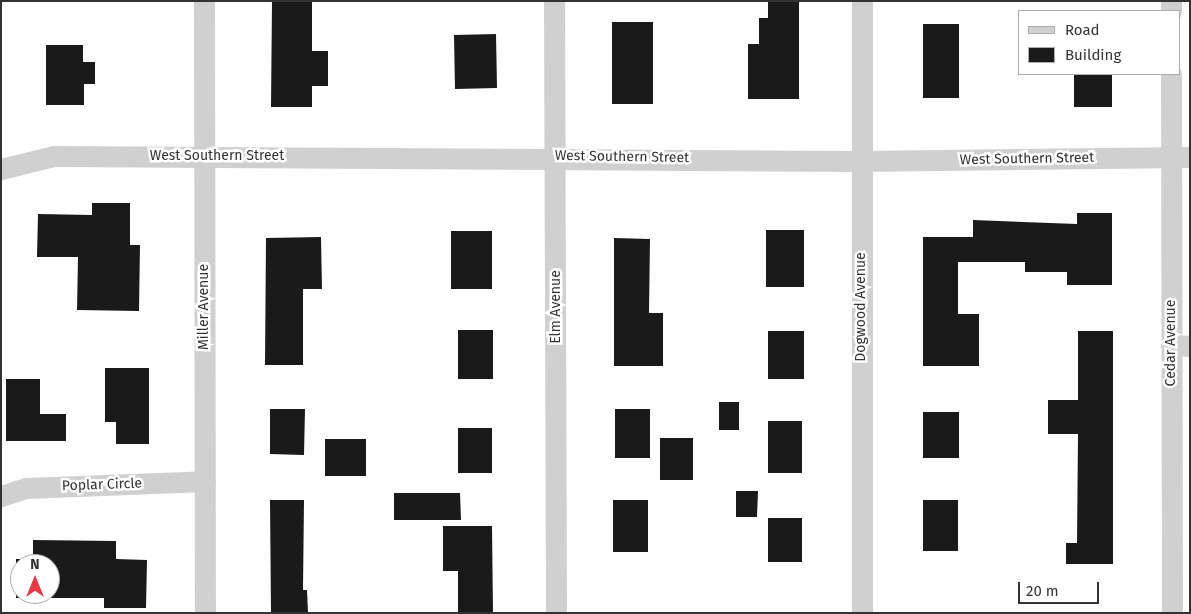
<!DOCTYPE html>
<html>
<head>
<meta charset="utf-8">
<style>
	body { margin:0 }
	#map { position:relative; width:1191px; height:614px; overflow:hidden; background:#fff; font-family:"Fira Sans",sans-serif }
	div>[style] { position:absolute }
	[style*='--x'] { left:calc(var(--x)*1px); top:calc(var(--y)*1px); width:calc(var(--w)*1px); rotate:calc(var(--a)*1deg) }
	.building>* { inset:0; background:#1a1a1a }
	.street>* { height:21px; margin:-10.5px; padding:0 10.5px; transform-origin:10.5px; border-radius:10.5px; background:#d0d0d0 }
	span { translate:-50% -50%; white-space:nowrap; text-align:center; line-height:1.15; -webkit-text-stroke:5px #fff; paint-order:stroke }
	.street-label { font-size:14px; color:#333 }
	.frame { position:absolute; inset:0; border:2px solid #333; pointer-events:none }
	.legend { position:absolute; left:1018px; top:10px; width:162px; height:65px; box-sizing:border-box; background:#fff; border:1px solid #adadad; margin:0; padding:6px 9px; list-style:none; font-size:15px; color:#333 }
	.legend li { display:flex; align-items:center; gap:10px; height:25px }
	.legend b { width:25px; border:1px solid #adadad }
	.north { position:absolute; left:10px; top:554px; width:50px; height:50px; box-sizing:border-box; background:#fff; border:1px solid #adadad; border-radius:50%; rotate:0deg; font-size:14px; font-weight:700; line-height:20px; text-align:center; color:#333 }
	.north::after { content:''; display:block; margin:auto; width:18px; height:22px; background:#e63946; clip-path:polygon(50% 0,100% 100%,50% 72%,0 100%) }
	.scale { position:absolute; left:1018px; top:582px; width:81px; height:22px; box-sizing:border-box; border:2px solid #333; border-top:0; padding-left:6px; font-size:15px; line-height:18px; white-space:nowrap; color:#333; -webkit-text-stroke:4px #fff; paint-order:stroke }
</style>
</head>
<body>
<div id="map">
	<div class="building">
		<i style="clip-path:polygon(272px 1px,312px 1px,312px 51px,328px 51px,328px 86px,312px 86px,312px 107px,271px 107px)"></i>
		<i style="clip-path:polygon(768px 1px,799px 1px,799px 99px,748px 99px,748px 44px,759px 44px,759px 18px,768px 18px)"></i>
		<i style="clip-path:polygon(612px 22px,653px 22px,653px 104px,612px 104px)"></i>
		<i style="clip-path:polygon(923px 24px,959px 24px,959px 98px,923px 98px)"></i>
		<i style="clip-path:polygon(496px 34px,497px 88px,455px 89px,454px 35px)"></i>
		<i style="clip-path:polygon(46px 45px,83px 45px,83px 62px,95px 62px,95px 84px,84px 84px,84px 105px,46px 105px)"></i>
		<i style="clip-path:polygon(1074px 74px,1112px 74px,1112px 107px,1074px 107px)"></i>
		<i style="clip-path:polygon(92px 203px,130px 203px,130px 245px,140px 245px,139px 311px,77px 310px,78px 257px,37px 257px,38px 214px,92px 215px)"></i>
		<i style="clip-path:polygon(1077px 213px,1112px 213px,1112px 285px,1067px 285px,1067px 272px,1025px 272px,1025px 262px,958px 262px,958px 314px,979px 314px,979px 366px,923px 366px,923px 237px,973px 237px,973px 220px,1077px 224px)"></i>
		<i style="clip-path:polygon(766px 230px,804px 230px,804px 287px,766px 287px)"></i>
		<i style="clip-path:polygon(451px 231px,492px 231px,492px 289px,451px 289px)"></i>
		<i style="clip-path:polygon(321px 237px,322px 289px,303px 289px,303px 365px,265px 365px,266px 238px)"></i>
		<i style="clip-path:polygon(614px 238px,650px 239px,649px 313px,663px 313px,663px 366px,614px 366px)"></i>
		<i style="clip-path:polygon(458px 330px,493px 330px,493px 379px,458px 379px)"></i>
		<i style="clip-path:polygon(768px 331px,804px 331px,804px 379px,768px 379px)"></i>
		<i style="clip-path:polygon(1078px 331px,1113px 331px,1113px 564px,1066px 564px,1066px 543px,1077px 543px,1078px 434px,1048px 434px,1048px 400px,1078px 400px)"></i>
		<i style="clip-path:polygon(105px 368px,149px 368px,149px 444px,116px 444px,116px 422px,105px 422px)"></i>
		<i style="clip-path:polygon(6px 379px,40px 379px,40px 414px,66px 414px,66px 441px,6px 441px)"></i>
		<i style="clip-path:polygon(719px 402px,739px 402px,739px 430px,719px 430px)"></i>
		<i style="clip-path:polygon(270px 409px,305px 409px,304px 455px,270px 454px)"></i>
		<i style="clip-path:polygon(615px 409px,650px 409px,650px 458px,615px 458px)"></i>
		<i style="clip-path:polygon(923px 412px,959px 412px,959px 458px,923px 458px)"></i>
		<i style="clip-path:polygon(768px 421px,802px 421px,802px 473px,768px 473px)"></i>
		<i style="clip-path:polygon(458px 428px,492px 428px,492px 473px,458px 473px)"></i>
		<i style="clip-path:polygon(660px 438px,693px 438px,693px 480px,660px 480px)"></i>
		<i style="clip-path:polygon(325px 439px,366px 439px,366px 476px,325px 476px)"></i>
		<i style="clip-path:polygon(736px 491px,758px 491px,757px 517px,736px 517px)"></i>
		<i style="clip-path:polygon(394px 493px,460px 493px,461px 520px,394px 520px)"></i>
		<i style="clip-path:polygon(270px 500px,304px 500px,303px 590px,307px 590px,308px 613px,271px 613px)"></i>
		<i style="clip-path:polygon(613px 500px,648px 500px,648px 552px,613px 552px)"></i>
		<i style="clip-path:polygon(923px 500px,958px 500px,958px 551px,923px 551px)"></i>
		<i style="clip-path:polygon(768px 518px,802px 518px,802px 562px,768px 562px)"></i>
		<i style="clip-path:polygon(443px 526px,492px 526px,493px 613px,458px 613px,458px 571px,443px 571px)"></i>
		<i style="clip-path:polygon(evenodd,33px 540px,116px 541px,116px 559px,147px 560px,146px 608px,104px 608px,104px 598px,16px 598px,16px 559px,33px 559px,33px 540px,20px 564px,50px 564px,50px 594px,20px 594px,20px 564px)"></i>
	</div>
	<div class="street">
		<i style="--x:204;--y:1;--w:612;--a:89.91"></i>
		<i style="--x:554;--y:1;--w:612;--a:89.81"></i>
		<i style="--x:1171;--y:11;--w:10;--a:-90"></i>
		<i style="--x:1171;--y:74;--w:539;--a:89.89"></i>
		<i style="--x:1;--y:169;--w:55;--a:-13.8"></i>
		<i style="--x:54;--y:156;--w:806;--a:0.36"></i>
		<i style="--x:860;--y:161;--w:330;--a:-0.7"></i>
		<i style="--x:1171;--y:345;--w:19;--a:3"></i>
		<i style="--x:1;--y:496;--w:26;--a:-18"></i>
		<i style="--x:26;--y:488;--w:179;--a:-2.2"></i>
		<i style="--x:862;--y:613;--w:612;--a:-90"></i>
	</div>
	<div class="street-label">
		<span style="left:217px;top:156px">West Southern Street</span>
		<span style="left:622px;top:157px;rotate:1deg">West Southern Street</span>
		<span style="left:1027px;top:159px;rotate:-1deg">West Southern Street</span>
		<span style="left:204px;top:307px;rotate:-90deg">Miller Avenue</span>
		<span style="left:556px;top:307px;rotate:-90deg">Elm Avenue</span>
		<span style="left:861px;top:307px;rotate:-90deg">Dogwood Avenue</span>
		<span style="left:1171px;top:343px;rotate:-90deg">Cedar Avenue</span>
		<span style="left:102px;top:485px;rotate:-2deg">Poplar Circle</span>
	</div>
	<div class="frame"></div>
	<ul class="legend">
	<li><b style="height:6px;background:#d0d0d0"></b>Road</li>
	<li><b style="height:14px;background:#1a1a1a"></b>Building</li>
	</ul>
	<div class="north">N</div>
	<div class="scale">20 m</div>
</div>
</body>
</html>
